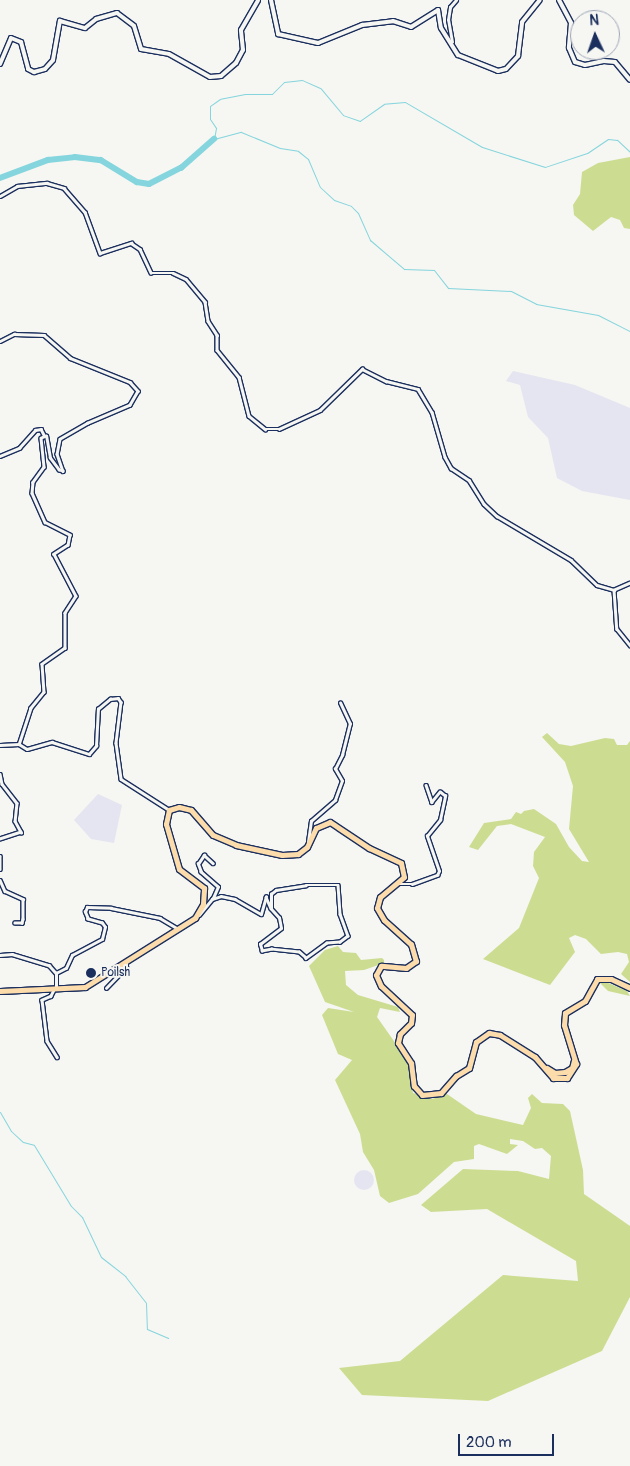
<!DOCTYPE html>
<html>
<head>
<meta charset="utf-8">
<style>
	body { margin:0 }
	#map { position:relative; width:630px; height:1466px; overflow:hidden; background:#f6f6f2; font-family:Pangolin,sans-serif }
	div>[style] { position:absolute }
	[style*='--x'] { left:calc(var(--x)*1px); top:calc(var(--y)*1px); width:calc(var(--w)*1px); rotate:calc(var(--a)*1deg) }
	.built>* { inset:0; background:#e5e5f1 }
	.round { border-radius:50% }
	.green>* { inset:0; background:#ccdd92 }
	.stream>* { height:1px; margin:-0.5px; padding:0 0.5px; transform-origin:0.5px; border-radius:0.5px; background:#84d5dd }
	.river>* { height:5.5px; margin:-2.75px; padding:0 2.75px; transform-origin:2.75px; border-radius:2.75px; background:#84d5dd }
	.roads { filter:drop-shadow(1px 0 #1b2f5e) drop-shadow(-1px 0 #1b2f5e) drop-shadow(0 1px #1b2f5e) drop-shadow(0 -1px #1b2f5e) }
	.street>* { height:2.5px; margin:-1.25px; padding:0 1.25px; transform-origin:1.25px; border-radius:1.25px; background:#f6f6f2 }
	.secondary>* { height:4px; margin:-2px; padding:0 2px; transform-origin:2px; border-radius:2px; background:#f6f6f2 }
	.highway>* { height:5px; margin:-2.5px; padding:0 2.5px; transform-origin:2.5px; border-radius:2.5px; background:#fddcac }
	.dots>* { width:14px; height:14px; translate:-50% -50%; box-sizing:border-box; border:2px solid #f6f6f2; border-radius:50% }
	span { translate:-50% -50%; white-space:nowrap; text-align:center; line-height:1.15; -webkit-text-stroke:4px #f6f6f2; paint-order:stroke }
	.poi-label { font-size:12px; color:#1b2f5e }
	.left { translate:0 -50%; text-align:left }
	.north { position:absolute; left:570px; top:10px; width:50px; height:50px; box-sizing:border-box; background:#f6f6f2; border:1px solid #9ea6b7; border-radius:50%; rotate:357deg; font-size:14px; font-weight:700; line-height:20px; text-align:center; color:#1b2f5e }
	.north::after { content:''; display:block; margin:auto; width:18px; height:22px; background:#1b2f5e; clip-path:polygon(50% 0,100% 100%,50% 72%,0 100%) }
	.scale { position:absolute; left:458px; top:1434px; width:96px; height:22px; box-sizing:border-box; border:2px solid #1b2f5e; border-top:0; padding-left:6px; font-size:15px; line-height:18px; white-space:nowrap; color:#1b2f5e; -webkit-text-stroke:4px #f6f6f2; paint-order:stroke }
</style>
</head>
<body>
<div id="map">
	<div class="built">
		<i style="clip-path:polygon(513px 371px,575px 385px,630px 408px,630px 500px,582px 491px,557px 478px,548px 438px,528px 417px,520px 385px,506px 381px)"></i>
		<i style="clip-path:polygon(98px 794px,122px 805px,114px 843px,91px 839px,74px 820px)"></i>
		<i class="round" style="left:354px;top:1170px;width:20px;height:20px"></i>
	</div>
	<div class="green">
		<i style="clip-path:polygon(630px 157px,630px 229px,624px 228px,620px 220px,611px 217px,593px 231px,574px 215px,573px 205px,580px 194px,582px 172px,598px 163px)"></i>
		<i style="clip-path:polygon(547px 733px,559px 744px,571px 746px,605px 738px,614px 739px,617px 745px,627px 745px,630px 741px,630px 982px,621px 974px,629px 962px,627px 954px,618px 952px,601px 954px,586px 939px,575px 935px,569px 938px,575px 952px,550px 985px,483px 959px,519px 928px,539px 878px,533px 866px,534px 852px,545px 837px,511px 824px,497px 826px,478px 850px,469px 847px,484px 823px,511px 819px,516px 812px,521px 814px,524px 811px,534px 809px,556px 824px,569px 847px,582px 861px,589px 862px,569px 829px,573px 786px,565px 762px,542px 737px)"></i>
		<i style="clip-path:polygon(338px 946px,343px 952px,356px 953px,361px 960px,382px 958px,384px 960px,384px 963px,364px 970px,345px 971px,346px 985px,358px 995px,398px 1007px,400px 1012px,380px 1008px,377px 1017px,408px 1061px,413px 1093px,432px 1099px,447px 1094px,476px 1114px,523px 1125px,531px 1108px,528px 1098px,532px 1094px,542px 1103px,563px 1104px,570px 1111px,583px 1170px,584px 1194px,630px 1226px,630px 1297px,602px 1351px,488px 1401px,362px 1395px,339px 1368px,400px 1361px,503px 1275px,578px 1281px,576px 1261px,487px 1209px,431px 1212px,421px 1205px,463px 1169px,518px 1171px,549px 1179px,551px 1156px,542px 1148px,535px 1149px,523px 1141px,510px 1139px,510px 1144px,518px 1145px,507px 1154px,479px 1144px,474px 1146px,474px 1159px,454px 1162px,418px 1194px,389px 1203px,380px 1196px,374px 1170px,363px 1152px,360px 1134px,335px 1080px,352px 1060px,338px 1054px,322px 1015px,328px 1008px,354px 1012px,325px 1002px,309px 966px,325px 950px)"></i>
		<i style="clip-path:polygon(606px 982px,627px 991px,630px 996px,608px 991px,600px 983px)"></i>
	</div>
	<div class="stream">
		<i style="--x:630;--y:152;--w:18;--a:-137"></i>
		<i style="--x:617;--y:140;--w:9;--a:-174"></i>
		<i style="--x:608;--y:139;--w:25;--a:146"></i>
		<i style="--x:587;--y:153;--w:44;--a:161.6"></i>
		<i style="--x:545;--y:167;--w:66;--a:-162.4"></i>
		<i style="--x:482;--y:147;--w:89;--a:-149.7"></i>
		<i style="--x:405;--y:102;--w:21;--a:175"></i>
		<i style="--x:384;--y:104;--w:29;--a:145"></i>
		<i style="--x:360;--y:121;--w:18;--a:-161"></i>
		<i style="--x:343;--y:115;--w:35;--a:-130"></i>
		<i style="--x:320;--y:88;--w:20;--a:-156"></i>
		<i style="--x:302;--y:80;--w:18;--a:174"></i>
		<i style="--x:284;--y:82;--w:17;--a:135"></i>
		<i style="--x:272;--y:94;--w:27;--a:180"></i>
		<i style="--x:245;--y:94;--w:25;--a:169"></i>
		<i style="--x:220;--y:99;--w:12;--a:145"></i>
		<i style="--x:210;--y:106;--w:13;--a:90"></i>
		<i style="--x:210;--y:119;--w:11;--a:56"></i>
		<i style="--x:216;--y:128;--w:11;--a:100"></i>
		<i style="--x:214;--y:139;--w:28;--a:-15"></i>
		<i style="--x:241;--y:132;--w:42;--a:22.3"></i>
		<i style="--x:280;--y:148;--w:18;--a:9"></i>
		<i style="--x:298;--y:151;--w:13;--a:39"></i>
		<i style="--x:308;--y:159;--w:30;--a:67"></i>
		<i style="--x:320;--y:187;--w:19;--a:43"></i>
		<i style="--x:334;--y:200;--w:18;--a:19"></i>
		<i style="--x:351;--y:206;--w:10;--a:45"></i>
		<i style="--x:358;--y:213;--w:30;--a:66"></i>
		<i style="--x:370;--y:240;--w:45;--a:40.5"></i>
		<i style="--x:404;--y:269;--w:30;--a:2"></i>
		<i style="--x:434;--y:270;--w:23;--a:52"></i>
		<i style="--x:448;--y:288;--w:63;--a:2.7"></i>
		<i style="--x:511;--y:291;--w:28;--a:27"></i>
		<i style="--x:536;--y:304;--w:63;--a:10.1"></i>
		<i style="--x:598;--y:315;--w:36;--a:27"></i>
		<i style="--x:0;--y:1112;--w:22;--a:60"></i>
		<i style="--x:11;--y:1131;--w:16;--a:43"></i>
		<i style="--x:23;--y:1142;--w:11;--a:15"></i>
		<i style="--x:34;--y:1145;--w:71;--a:58.8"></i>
		<i style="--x:71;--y:1206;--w:16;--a:45"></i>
		<i style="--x:82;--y:1217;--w:44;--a:64.6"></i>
		<i style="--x:101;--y:1257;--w:31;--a:38"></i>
		<i style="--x:125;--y:1276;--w:34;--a:52"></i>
		<i style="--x:146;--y:1303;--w:26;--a:88"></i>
		<i style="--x:147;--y:1329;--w:23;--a:23"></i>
	</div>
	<div class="river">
		<i style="--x:0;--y:178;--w:51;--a:-20.6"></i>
		<i style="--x:48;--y:160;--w:27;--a:-6"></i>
		<i style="--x:75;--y:157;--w:26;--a:7"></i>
		<i style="--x:101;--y:160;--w:42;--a:31.4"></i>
		<i style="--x:137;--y:182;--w:12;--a:9"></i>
		<i style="--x:149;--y:184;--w:36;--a:-27"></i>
		<i style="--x:181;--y:168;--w:44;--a:-41.3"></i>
	</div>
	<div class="roads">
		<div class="street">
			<i style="--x:452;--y:42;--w:22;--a:-100"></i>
			<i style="--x:448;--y:20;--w:13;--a:-81"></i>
			<i style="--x:450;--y:7;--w:9;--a:-49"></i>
			<i style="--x:0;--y:196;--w:20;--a:-30"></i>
			<i style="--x:17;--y:186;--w:30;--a:-6"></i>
			<i style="--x:47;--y:183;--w:18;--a:16"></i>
			<i style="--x:64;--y:188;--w:32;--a:49"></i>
			<i style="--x:85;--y:212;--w:44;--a:69.9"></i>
			<i style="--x:100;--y:253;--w:33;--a:-18"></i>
			<i style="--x:131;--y:243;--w:11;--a:34"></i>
			<i style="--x:140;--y:249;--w:26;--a:65"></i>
			<i style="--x:151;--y:273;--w:22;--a:0"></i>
			<i style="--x:173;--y:273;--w:14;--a:25"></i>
			<i style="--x:186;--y:279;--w:30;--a:50"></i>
			<i style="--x:205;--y:302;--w:19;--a:81"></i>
			<i style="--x:208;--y:321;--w:17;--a:57"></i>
			<i style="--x:217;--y:335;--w:15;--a:90"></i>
			<i style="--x:217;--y:350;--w:35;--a:51"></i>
			<i style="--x:239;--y:377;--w:40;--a:75.6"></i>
			<i style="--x:249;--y:416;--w:21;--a:39"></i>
			<i style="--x:265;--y:429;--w:14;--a:0"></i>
			<i style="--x:279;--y:429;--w:45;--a:-24.9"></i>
			<i style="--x:320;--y:410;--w:59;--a:-44.3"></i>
			<i style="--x:362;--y:369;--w:27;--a:27"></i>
			<i style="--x:386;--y:381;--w:33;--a:14"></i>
			<i style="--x:418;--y:389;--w:27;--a:59"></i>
			<i style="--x:432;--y:412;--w:47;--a:73.9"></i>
			<i style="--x:445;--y:457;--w:13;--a:61"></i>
			<i style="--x:451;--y:468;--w:22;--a:34"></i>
			<i style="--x:469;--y:480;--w:28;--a:58"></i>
			<i style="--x:484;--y:504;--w:18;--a:43"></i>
			<i style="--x:497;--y:516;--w:86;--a:30.7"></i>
			<i style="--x:571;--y:560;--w:36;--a:44"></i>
			<i style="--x:597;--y:585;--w:18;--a:16"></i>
			<i style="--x:0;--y:341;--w:16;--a:-27"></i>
			<i style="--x:14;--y:334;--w:30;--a:2"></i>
			<i style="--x:44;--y:335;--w:35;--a:41"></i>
			<i style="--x:70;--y:358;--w:65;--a:21.8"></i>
			<i style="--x:130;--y:382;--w:12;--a:48"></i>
			<i style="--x:138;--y:391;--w:16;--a:120"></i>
			<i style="--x:130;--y:405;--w:46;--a:156.8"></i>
			<i style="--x:88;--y:423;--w:32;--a:150"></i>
			<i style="--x:60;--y:439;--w:15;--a:101"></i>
			<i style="--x:57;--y:454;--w:18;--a:71"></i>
			<i style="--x:63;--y:471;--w:4;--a:-166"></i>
			<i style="--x:59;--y:470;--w:15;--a:-127"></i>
			<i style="--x:50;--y:458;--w:22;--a:-100"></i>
			<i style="--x:46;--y:436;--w:5;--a:158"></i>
			<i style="--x:41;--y:438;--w:29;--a:84"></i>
			<i style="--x:44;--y:467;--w:19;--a:126"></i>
			<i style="--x:33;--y:482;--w:11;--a:95"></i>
			<i style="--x:32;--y:493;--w:32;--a:66"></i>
			<i style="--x:45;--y:522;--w:28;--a:27"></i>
			<i style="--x:70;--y:535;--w:10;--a:101"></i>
			<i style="--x:68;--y:545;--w:17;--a:147"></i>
			<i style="--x:54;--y:554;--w:47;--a:62.4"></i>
			<i style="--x:76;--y:596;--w:20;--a:123"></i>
			<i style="--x:65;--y:613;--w:35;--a:90"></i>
			<i style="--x:65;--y:648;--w:28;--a:145"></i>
			<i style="--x:42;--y:664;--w:28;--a:86"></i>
			<i style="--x:44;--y:692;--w:21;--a:129"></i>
			<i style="--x:31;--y:708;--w:38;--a:108"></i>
			<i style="--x:19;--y:744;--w:9;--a:32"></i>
			<i style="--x:27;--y:749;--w:26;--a:-16"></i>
			<i style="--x:52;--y:742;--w:39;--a:18"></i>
			<i style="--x:89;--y:754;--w:11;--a:-49"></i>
			<i style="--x:96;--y:746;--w:37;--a:-87"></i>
			<i style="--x:98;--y:709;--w:16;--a:-40"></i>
			<i style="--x:110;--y:699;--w:8;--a:-7"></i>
			<i style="--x:118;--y:698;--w:5;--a:53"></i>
			<i style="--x:121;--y:702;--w:41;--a:97"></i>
			<i style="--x:116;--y:743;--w:36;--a:82"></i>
			<i style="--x:121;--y:779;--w:56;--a:32.6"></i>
			<i style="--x:0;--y:456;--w:21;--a:-23"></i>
			<i style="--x:19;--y:448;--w:24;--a:-48"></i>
			<i style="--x:35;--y:430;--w:6;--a:-9"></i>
			<i style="--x:41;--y:429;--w:7;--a:63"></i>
			<i style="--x:630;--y:583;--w:17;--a:156"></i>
			<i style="--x:614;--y:590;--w:39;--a:86"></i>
			<i style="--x:617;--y:629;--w:21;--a:51"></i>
			<i style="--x:0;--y:745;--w:19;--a:-3"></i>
			<i style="--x:0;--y:774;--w:10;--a:79"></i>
			<i style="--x:2;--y:784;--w:24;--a:52"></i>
			<i style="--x:17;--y:803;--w:18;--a:96"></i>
			<i style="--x:15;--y:821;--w:13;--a:61"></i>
			<i style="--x:21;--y:832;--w:22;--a:162"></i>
			<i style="--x:426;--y:785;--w:18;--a:71"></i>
			<i style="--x:308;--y:842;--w:21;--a:-82"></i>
			<i style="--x:311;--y:821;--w:32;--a:-41"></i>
			<i style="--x:335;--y:800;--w:20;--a:-70"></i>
			<i style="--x:342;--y:781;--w:14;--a:-120"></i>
			<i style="--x:335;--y:769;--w:16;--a:-63"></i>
			<i style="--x:342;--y:755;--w:32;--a:-76"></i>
			<i style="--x:350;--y:724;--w:23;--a:-115"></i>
			<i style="--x:0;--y:856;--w:13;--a:90"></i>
			<i style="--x:0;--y:880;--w:12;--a:66"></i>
			<i style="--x:5;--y:891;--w:20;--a:24"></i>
			<i style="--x:23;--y:899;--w:20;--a:90"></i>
			<i style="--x:23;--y:919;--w:4;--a:104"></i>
			<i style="--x:22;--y:923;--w:7;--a:180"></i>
			<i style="--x:398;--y:884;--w:14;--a:0"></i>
			<i style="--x:412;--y:884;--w:27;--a:-20"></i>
			<i style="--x:437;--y:875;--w:4;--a:-63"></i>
			<i style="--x:439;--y:871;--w:37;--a:-109"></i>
			<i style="--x:427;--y:836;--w:21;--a:-51"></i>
			<i style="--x:440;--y:820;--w:25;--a:-78"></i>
			<i style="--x:445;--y:796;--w:6;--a:-141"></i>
			<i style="--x:440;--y:792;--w:13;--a:129"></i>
			<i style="--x:213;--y:898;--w:12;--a:-66"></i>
			<i style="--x:218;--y:887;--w:23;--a:-139"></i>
			<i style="--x:201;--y:872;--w:9;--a:-111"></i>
			<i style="--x:198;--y:864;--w:11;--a:-56"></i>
			<i style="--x:204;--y:855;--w:12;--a:42"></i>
			<i style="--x:271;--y:908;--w:14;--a:-90"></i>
			<i style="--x:271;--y:894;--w:6;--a:-39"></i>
			<i style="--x:276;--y:890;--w:30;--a:-9"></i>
			<i style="--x:306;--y:885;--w:32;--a:0"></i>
			<i style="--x:338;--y:885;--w:29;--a:86"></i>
			<i style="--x:340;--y:914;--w:23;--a:70"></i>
			<i style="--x:348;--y:936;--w:10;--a:143"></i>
			<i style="--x:340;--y:942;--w:13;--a:176"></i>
			<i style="--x:327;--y:943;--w:26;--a:144"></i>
			<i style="--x:306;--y:958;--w:9;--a:-139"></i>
			<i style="--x:299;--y:952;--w:27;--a:-174"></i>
			<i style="--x:272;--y:949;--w:10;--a:169"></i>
			<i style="--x:262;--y:951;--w:7;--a:-106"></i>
			<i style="--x:260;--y:944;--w:26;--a:-37"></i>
			<i style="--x:281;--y:928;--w:10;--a:-101"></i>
			<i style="--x:279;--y:918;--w:12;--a:-132"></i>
			<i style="--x:199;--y:915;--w:21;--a:-51"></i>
			<i style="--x:212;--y:899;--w:9;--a:-18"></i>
			<i style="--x:221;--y:896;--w:14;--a:12"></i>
			<i style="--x:235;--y:899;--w:30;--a:30"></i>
			<i style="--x:261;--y:914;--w:18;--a:-74"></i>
			<i style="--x:266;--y:897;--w:12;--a:66"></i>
			<i style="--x:0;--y:955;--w:12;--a:-5"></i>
			<i style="--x:12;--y:954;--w:39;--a:17"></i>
			<i style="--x:49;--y:965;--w:11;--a:49"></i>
			<i style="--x:56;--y:988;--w:15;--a:-90"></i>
			<i style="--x:56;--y:973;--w:11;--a:-27"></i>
			<i style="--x:66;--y:968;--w:14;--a:-65"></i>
			<i style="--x:72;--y:955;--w:34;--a:-28"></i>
			<i style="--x:102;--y:939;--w:12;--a:-76"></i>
			<i style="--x:105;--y:927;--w:5;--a:-127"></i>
			<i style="--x:102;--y:923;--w:15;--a:-164"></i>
			<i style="--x:88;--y:919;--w:8;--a:-113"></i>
			<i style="--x:85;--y:912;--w:5;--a:-68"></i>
			<i style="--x:87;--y:907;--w:24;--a:2"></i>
			<i style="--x:111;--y:908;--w:50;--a:11.5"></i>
			<i style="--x:160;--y:918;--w:21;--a:31"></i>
			<i style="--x:106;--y:988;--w:29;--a:-46"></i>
			<i style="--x:126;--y:967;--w:5;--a:-90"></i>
			<i style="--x:54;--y:990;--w:7;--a:117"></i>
			<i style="--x:51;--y:996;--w:10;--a:156"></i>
			<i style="--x:42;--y:1000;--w:41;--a:83"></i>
			<i style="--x:47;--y:1041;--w:19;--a:58"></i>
		</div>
		<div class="secondary">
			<i style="--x:271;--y:0;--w:35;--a:78"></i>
			<i style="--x:278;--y:34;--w:41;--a:12.7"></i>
			<i style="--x:318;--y:43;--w:48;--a:-22.2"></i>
			<i style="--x:362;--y:25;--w:31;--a:-7"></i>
			<i style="--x:393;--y:21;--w:19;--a:18"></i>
			<i style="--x:411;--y:27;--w:32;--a:-32"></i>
			<i style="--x:438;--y:10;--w:18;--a:81"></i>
			<i style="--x:441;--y:28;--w:32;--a:58"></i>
			<i style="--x:458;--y:55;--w:43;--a:21.8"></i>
			<i style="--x:498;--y:71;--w:8;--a:-14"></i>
			<i style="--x:506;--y:69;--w:18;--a:-47"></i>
			<i style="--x:518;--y:56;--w:34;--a:-83"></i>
			<i style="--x:522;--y:22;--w:28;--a:-51"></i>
			<i style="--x:559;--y:0;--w:26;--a:62"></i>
			<i style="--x:571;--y:23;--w:25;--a:95"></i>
			<i style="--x:569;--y:48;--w:15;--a:67"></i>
			<i style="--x:575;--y:62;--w:10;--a:17"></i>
			<i style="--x:585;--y:65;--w:19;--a:-12"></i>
			<i style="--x:604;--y:61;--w:11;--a:5"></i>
			<i style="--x:615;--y:62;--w:23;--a:50"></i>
			<i style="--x:0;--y:64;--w:28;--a:-67"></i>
			<i style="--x:11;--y:38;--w:11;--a:22"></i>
			<i style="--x:21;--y:42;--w:28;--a:75"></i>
			<i style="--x:28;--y:69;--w:7;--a:27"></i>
			<i style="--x:34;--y:72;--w:11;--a:-15"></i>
			<i style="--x:45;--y:69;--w:12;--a:-48"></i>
			<i style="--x:53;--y:60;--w:40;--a:-80"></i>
			<i style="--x:60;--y:21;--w:26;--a:16"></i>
			<i style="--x:85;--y:28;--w:14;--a:-39"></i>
			<i style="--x:96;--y:19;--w:22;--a:-16"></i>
			<i style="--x:117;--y:13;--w:21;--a:37"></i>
			<i style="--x:134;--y:26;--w:24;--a:73"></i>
			<i style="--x:141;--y:49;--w:28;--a:10"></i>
			<i style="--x:169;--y:54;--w:47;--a:29.3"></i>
			<i style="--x:210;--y:77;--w:11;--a:-5"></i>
			<i style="--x:221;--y:76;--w:20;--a:-41"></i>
			<i style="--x:236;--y:63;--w:15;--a:-62"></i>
			<i style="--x:243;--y:50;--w:20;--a:-96"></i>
			<i style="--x:241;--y:30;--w:34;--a:-60"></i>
		</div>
		<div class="highway">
			<i style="--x:0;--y:991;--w:85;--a:-2.7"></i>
			<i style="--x:85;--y:987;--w:130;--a:-32.1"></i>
			<i style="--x:195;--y:918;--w:16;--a:-60"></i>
			<i style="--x:203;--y:904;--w:16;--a:-86"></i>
			<i style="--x:204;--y:888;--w:31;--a:-143"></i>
			<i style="--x:179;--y:869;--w:47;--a:-106.1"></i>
			<i style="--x:166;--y:824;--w:14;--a:-78"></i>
			<i style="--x:169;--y:810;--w:10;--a:-17"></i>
			<i style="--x:179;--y:807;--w:12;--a:14"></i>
			<i style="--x:191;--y:810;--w:33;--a:49"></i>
			<i style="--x:213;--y:835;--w:25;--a:23"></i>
			<i style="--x:236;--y:845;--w:47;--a:12.3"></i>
			<i style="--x:282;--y:855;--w:16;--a:-4"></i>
			<i style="--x:298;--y:854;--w:11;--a:-38"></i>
			<i style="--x:307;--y:847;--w:21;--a:-65"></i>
			<i style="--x:316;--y:828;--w:15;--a:-23"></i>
			<i style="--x:330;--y:822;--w:47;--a:33.7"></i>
			<i style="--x:369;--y:848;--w:35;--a:25"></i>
			<i style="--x:401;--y:863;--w:14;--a:78"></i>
			<i style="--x:404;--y:877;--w:31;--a:140"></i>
			<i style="--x:380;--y:897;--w:11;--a:105"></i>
			<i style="--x:377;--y:908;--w:14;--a:60"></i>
			<i style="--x:384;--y:920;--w:36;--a:42"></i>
			<i style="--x:411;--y:944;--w:18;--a:74"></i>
			<i style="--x:416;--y:961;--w:12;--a:145"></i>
			<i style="--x:406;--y:968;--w:25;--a:-175"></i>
			<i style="--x:381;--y:966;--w:10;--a:119"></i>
			<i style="--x:376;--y:975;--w:12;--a:66"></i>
			<i style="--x:381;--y:986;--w:42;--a:43.1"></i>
			<i style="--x:412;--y:1015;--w:8;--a:97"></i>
			<i style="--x:411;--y:1023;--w:16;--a:135"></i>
			<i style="--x:400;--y:1034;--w:9;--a:103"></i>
			<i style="--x:398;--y:1043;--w:24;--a:57"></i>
			<i style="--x:411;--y:1063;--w:23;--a:83"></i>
			<i style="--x:414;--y:1086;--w:12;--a:48"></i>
			<i style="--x:422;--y:1095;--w:19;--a:-6"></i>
			<i style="--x:441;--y:1093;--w:23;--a:-49"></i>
			<i style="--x:456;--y:1076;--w:15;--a:-32"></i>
			<i style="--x:469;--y:1068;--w:27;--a:-75"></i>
			<i style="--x:476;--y:1042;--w:16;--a:-35"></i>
			<i style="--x:489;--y:1033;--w:11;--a:10"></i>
			<i style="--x:500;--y:1035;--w:41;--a:32.2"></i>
			<i style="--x:535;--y:1057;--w:28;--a:49"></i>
			<i style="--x:553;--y:1078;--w:14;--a:0"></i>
			<i style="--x:567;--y:1078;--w:17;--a:-57"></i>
			<i style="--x:576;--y:1064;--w:41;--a:-107.1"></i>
			<i style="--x:564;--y:1025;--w:12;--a:-85"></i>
			<i style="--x:565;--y:1013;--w:23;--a:-31"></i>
			<i style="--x:585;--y:1001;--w:25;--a:-61"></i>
			<i style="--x:597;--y:979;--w:14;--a:0"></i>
			<i style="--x:611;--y:979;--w:21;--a:25"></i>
			<i style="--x:547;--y:1068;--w:9;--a:32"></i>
			<i style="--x:555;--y:1073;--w:10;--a:-6"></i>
			<i style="--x:565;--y:1072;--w:8;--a:-30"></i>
			<i style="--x:572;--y:1068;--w:8;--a:-76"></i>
		</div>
	</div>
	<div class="dots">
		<i style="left:91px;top:973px;background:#1b2f5e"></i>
	</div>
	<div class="poi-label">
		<span class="left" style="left:101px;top:973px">Poilsh</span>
	</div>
	<div class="north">N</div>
	<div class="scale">200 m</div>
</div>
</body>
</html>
